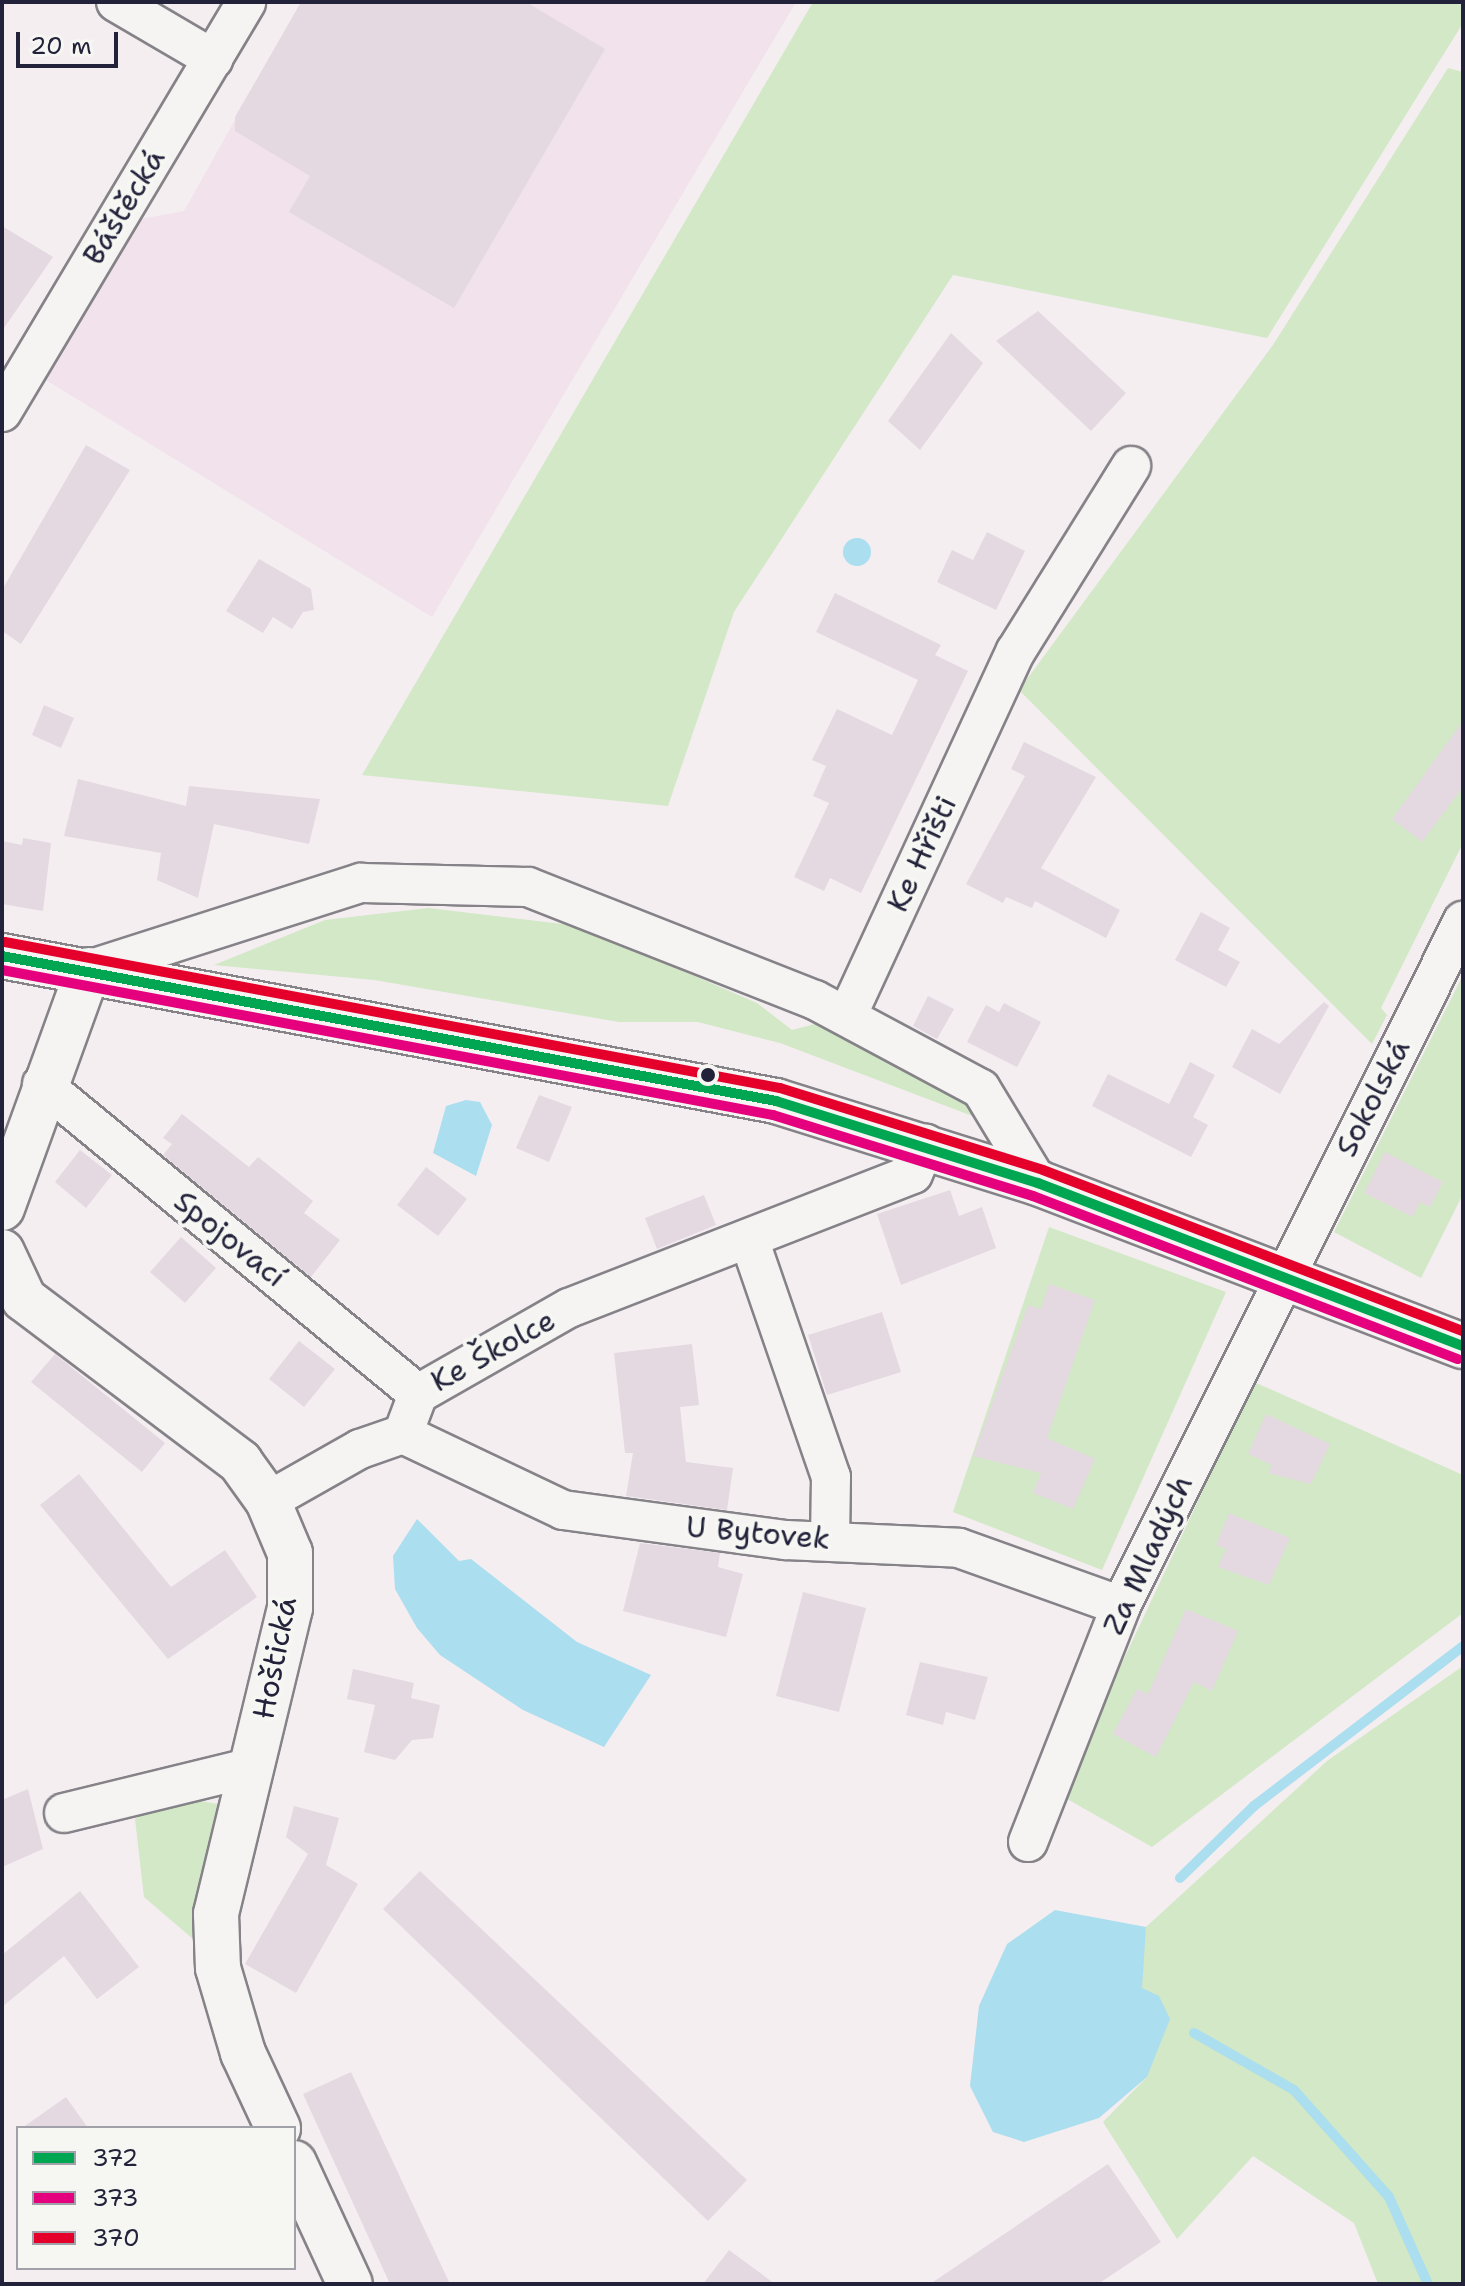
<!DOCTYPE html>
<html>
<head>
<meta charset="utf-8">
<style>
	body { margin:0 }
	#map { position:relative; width:1465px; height:2286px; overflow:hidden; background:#f4eef1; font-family:"Shantell Sans",sans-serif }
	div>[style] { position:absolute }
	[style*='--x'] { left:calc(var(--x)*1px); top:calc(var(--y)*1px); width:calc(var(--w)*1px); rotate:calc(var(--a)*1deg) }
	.built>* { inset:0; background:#f1e2eb }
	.green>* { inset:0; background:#d2e8c6 }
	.water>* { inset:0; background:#abdeee }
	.round { border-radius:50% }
	.stream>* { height:10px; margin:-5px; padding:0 5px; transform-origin:5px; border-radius:5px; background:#abdeee }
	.building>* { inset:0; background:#e4d8e1 }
	.roads { filter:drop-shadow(2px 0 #858288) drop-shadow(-2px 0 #858288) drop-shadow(0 2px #858288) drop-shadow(0 -2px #858288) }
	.minor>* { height:38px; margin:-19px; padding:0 19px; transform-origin:19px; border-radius:19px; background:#f5f4f3 }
	.tertiary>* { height:44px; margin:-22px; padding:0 22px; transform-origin:22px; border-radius:22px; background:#f5f4f3 }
	.secondary>* { height:44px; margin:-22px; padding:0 22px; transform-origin:22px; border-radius:22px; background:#f5f4f3 }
	.bus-1>* { height:10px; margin:-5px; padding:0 5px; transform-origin:5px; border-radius:5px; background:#00a651 }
	.bus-2>* { height:10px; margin:-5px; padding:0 5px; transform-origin:5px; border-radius:5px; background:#e5007d }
	.bus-3>* { height:10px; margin:-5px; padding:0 5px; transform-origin:5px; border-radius:5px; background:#e4002b }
	.dots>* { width:22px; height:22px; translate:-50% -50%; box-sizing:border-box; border:4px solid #f6f6f2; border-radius:50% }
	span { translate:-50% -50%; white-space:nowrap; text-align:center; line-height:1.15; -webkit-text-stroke:8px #f6f6f2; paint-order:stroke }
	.street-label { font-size:30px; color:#22223b }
	.frame { position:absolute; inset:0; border:4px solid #22223b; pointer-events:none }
	.legend { position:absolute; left:16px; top:2126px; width:280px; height:144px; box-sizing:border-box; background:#f6f6f2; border:2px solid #a1a1a9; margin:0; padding:10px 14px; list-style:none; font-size:24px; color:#22223b }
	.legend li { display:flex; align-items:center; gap:16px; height:40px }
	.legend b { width:40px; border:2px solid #a1a1a9 }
	.scale { position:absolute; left:16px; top:32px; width:102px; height:36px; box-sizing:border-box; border:4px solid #22223b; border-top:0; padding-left:10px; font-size:24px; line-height:28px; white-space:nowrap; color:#22223b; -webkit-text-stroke:6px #f6f6f2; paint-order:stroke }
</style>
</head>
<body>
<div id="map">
	<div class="built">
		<i style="clip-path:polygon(301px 2px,796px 2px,432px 617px,41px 377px,135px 220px,184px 211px)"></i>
	</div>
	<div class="green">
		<i style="clip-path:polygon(813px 2px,1463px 2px,1463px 23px,1267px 338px,953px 275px,734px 612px,668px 806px,362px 775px)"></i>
		<i style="clip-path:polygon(1448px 68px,1463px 72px,1463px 843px,1381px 1008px,1387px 1015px,1372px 1044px,1019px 690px,1273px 345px)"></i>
		<i style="clip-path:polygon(428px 908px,579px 926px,757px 1003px,792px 1030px,815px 1024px,981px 1109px,983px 1120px,780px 1043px,698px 1022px,619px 1022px,374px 980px,214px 965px,325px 920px)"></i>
		<i style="clip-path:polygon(1463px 975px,1463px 1194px,1421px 1278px,1334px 1232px)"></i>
		<i style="clip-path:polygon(1049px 1227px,1226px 1292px,1102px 1570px,953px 1512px)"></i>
		<i style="clip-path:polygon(1254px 1382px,1463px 1475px,1463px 1613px,1152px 1847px,1060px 1795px)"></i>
		<i style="clip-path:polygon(1463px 1666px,1463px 2284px,1378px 2284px,1354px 2223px,1253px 2156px,1177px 2239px,1103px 2122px,1147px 2077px,1140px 1958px,1146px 1927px,1327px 1761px)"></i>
		<i style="clip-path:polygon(194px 1800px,224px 1805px,193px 1939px,144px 1897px,135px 1819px,166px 1802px)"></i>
	</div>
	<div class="water">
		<i class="round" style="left:843px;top:538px;width:28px;height:28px"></i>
		<i style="clip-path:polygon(466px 1100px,480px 1102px,492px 1125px,476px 1176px,433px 1153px,446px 1106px)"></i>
		<i style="clip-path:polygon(417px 1519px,459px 1561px,471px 1559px,577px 1642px,651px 1675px,604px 1747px,523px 1710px,440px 1655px,417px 1628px,395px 1589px,393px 1556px)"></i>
		<i style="clip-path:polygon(1055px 1910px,1146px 1927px,1142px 1988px,1159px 1996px,1170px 2019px,1147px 2077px,1099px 2118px,1024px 2142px,993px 2132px,970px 2086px,979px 2006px,1007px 1944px)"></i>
	</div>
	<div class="stream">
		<i style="--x:1180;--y:1878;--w:103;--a:-44.2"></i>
		<i style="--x:1254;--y:1806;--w:263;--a:-37.4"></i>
		<i style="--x:1194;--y:2033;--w:115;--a:29.7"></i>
		<i style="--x:1294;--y:2090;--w:143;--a:48.4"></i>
		<i style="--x:1389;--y:2197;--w:95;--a:65.9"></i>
	</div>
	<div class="building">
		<i style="clip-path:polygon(301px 2px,526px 2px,605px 49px,454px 308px,289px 212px,310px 176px,235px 131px,235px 117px)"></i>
		<i style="clip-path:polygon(2px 226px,53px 257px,2px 331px)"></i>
		<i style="clip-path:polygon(1038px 311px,1126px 393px,1091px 431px,996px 341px)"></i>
		<i style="clip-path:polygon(951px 333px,983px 363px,920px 450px,888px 421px)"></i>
		<i style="clip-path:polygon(86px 445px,130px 470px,21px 644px,2px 631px,2px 590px)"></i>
		<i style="clip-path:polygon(987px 532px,1025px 551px,996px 610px,937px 582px,952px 550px,973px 560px)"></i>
		<i style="clip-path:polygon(259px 559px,311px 589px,314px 610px,303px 612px,292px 629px,273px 617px,263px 633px,226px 611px)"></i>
		<i style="clip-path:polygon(835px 593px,941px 645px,935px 655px,968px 671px,861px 893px,830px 878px,824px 891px,794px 877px,829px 803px,813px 796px,826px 766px,812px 760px,837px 709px,892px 735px,918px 680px,816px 632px)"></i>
		<i style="clip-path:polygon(44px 705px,74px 718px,61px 748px,32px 735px)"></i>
		<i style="clip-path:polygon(1463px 721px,1463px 787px,1422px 842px,1392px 819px)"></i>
		<i style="clip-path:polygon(1024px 742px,1096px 777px,1041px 868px,1120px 910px,1106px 938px,1035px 901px,1032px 908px,1006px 897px,1003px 903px,966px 884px,1025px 776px,1011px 769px)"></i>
		<i style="clip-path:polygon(78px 779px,186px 806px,189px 786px,320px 799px,309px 844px,214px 824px,198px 898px,157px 880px,161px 853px,64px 836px)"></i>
		<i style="clip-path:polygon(23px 838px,51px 843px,43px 911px,2px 904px,2px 841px,22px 845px)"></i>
		<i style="clip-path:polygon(1201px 912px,1230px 928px,1218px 950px,1240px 962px,1226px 987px,1175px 960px)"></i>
		<i style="clip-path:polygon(928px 996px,954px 1009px,937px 1039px,913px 1026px)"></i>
		<i style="clip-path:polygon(1324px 1002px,1329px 1006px,1280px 1094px,1232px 1067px,1252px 1029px,1279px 1044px)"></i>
		<i style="clip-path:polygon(1004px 1003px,1041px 1022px,1017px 1067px,967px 1042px,986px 1005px,999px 1012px)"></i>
		<i style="clip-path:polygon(1190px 1062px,1215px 1075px,1193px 1117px,1208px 1125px,1191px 1157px,1092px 1106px,1108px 1074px,1169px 1104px)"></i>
		<i style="clip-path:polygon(539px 1095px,572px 1107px,549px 1162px,516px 1148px)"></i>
		<i style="clip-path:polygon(182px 1114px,249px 1167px,258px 1157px,313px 1201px,304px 1213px,340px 1240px,311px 1277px,163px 1155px,172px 1144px,163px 1138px)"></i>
		<i style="clip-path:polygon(80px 1150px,112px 1175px,86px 1208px,55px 1182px)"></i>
		<i style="clip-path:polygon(1385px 1152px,1443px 1182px,1430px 1207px,1420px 1202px,1413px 1217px,1364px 1193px)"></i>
		<i style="clip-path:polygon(426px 1167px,467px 1199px,438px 1236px,397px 1205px)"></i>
		<i style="clip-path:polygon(950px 1190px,959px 1216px,982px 1207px,996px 1248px,901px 1285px,877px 1214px)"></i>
		<i style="clip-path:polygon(704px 1195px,716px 1225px,657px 1249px,645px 1218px)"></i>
		<i style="clip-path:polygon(181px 1237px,216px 1268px,185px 1303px,150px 1272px)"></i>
		<i style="clip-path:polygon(1049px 1284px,1095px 1300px,1047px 1438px,1095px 1459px,1073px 1509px,1033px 1493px,1041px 1473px,973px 1456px,1028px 1305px,1041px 1309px)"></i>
		<i style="clip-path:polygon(882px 1312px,901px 1372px,827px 1395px,808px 1335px)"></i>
		<i style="clip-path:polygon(299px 1341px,335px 1369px,304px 1407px,269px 1379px)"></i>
		<i style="clip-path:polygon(692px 1344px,699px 1405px,680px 1407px,686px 1462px,733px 1468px,727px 1510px,626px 1496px,633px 1453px,625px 1453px,614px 1353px)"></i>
		<i style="clip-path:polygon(55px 1354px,165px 1443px,142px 1472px,31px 1382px)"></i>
		<i style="clip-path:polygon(1266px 1414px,1330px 1444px,1311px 1484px,1268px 1473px,1272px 1465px,1248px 1454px)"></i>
		<i style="clip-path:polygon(79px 1474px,171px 1587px,225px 1550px,257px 1597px,168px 1659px,40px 1505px)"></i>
		<i style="clip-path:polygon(1229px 1513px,1290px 1538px,1269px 1585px,1218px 1567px,1226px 1549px,1216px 1545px)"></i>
		<i style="clip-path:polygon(640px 1543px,720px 1553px,718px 1567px,743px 1574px,726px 1637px,623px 1611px)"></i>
		<i style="clip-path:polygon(803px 1592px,866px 1608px,839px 1712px,776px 1696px)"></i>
		<i style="clip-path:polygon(1186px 1609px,1238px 1631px,1212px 1691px,1194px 1682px,1156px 1757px,1113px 1734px,1137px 1689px,1148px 1694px)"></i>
		<i style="clip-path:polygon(920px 1662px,988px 1677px,975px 1720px,946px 1712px,943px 1725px,906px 1715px)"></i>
		<i style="clip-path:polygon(353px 1669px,414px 1683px,411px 1698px,440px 1705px,433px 1738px,412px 1740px,395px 1760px,364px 1752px,375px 1705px,347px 1699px)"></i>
		<i style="clip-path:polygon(28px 1789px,43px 1849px,2px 1867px,2px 1800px)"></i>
		<i style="clip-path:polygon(294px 1806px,339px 1818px,326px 1865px,358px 1884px,296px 1993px,245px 1964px,308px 1854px,286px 1837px)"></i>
		<i style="clip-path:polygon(420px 1871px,747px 2180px,708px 2221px,383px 1909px)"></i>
		<i style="clip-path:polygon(80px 1891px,139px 1967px,97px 1999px,64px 1956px,2px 2007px,2px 1955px)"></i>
		<i style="clip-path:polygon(351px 2072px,450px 2284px,390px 2284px,303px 2094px)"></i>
		<i style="clip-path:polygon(66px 2097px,88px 2128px,22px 2128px)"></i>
		<i style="clip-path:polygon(1108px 2164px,1161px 2242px,1098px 2284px,930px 2284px)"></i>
		<i style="clip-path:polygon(729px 2250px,775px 2284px,703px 2284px)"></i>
	</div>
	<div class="roads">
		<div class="minor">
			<i style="--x:116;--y:2;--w:113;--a:30.4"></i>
			<i style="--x:2;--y:412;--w:477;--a:-59.2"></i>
			<i style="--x:88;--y:970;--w:287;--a:-17.7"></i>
			<i style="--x:361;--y:883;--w:167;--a:1.4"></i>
			<i style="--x:528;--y:887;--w:308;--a:21.5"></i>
			<i style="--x:815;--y:1000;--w:188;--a:28.2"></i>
			<i style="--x:981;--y:1089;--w:110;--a:58.8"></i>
			<i style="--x:847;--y:1016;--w:402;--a:-65.2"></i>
			<i style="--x:1016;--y:651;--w:218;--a:-58.1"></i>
			<i style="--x:42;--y:1084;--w:487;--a:39.5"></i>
			<i style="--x:750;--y:1242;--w:249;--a:71"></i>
			<i style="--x:831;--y:1477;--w:63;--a:90.9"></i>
			<i style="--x:403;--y:1434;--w:177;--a:25.4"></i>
			<i style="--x:563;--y:1510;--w:225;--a:7.7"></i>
			<i style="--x:786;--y:1540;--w:173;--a:2.6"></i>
			<i style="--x:959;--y:1548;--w:172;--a:19.7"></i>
			<i style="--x:268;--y:1501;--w:106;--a:-29.5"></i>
			<i style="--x:360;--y:1449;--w:46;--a:-19.2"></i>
			<i style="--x:403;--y:1434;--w:43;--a:-69.4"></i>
			<i style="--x:418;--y:1394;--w:174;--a:-29.7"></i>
			<i style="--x:569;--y:1308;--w:369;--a:-21.3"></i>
			<i style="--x:913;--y:1174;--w:33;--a:-67"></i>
			<i style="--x:64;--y:1813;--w:194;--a:-13.7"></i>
			<i style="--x:1028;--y:1842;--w:254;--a:-68.5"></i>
			<i style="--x:1121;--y:1606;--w:766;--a:-63.47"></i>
		</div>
		<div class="tertiary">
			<i style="--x:2;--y:1208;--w:253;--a:-70.1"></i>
			<i style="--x:2;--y:1252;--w:52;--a:64.9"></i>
			<i style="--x:24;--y:1299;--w:271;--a:37"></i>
			<i style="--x:240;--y:1462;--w:48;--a:54.3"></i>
			<i style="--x:268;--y:1501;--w:56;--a:67.1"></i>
			<i style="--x:290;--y:1553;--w:55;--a:90"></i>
			<i style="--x:290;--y:1608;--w:315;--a:103.6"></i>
			<i style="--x:216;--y:1914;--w:54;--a:87.9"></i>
			<i style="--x:218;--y:1968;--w:89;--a:73.6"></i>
			<i style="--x:243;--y:2053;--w:83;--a:65"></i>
			<i style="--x:294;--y:2163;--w:133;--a:65.2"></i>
		</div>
		<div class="secondary">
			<i style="--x:2;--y:956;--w:787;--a:10.61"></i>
			<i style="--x:776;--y:1101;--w:275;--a:17.4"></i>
			<i style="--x:1038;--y:1183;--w:455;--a:21"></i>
		</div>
	</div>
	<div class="bus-1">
		<i style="--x:2;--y:956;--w:787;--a:10.61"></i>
		<i style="--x:776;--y:1101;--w:275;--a:17.4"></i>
		<i style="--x:1038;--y:1183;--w:455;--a:21"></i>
	</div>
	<div class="bus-2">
		<i style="--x:2;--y:970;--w:785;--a:10.65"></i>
		<i style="--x:773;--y:1115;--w:272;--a:17.3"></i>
		<i style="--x:1033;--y:1196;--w:455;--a:21"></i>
	</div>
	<div class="bus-3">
		<i style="--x:5;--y:942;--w:789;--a:10.67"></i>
		<i style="--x:780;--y:1088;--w:275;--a:17.3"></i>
		<i style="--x:1043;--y:1170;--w:450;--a:21"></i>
	</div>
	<div class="dots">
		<i style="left:708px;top:1075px;background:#22223b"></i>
	</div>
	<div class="street-label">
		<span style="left:124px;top:207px;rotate:-59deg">Báštěcká</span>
		<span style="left:922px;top:854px;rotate:-65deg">Ke Hřišti</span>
		<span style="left:1373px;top:1098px;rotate:-63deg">Sokolská</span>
		<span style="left:230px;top:1239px;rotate:39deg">Spojovací</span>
		<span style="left:493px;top:1351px;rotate:-29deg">Ke Školce</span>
		<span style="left:758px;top:1533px;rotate:5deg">U Bytovek</span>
		<span style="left:1148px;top:1555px;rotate:-65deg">Za Mladých</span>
		<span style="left:275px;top:1658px;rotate:-79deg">Hoštická</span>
	</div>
	<div class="frame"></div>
	<ul class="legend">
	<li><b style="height:10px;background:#00a651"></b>372</li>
	<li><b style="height:10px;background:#e5007d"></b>373</li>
	<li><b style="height:10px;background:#e4002b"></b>370</li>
	</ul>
	<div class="scale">20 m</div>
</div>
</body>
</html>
